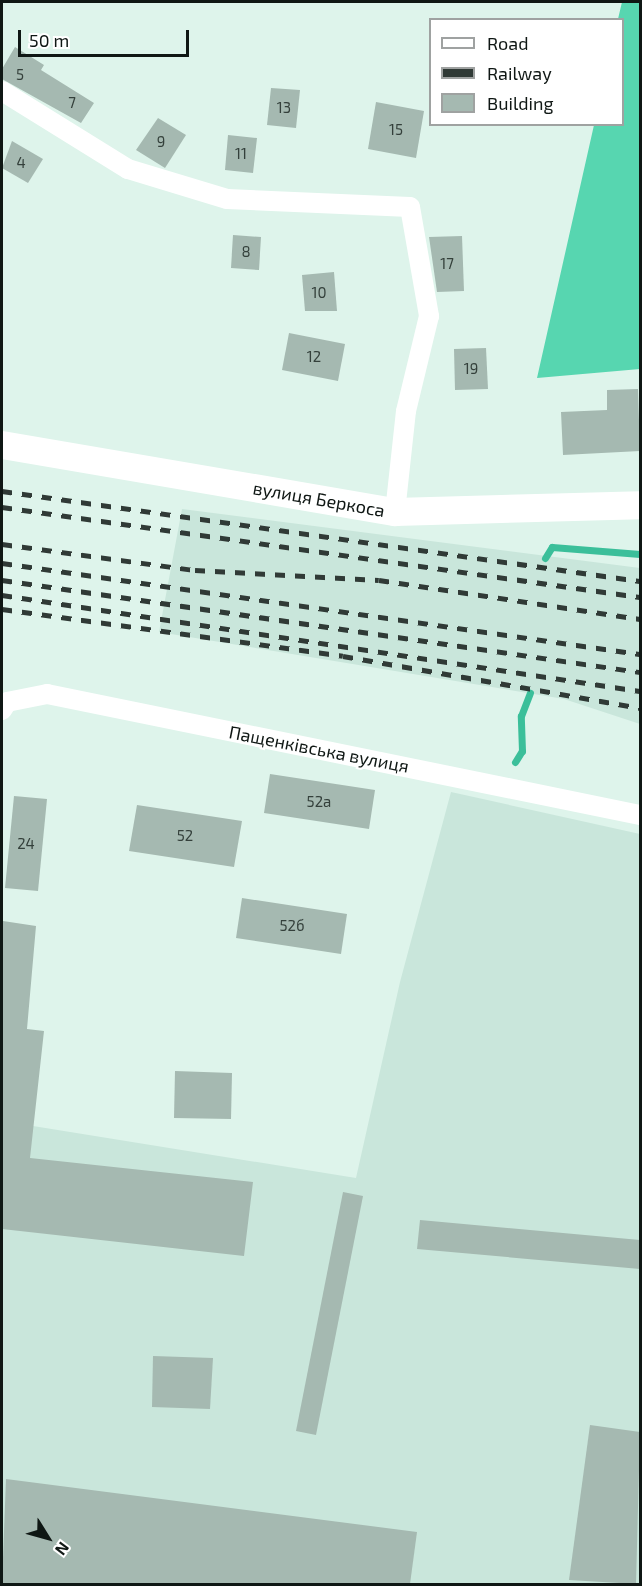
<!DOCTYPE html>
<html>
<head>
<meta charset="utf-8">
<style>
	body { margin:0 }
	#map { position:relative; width:642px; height:1586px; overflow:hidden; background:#def4eb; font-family:"Exo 2",sans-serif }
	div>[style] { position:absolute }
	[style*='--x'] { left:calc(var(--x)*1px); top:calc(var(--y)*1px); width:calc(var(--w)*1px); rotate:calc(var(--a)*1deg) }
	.built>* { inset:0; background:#c9e6db }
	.forest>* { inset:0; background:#57d6b0 }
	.stream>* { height:7px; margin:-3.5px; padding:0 3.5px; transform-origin:3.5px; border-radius:3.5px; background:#3bbf9a }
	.building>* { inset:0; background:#a5b9b1 }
	.street>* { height:20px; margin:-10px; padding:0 10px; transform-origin:10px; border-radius:10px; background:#fff }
	.secondary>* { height:28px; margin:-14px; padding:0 14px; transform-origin:14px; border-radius:14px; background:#fff }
	.rail>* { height:4.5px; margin-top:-2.25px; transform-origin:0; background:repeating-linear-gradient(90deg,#303a36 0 10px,transparent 0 20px) }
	span { translate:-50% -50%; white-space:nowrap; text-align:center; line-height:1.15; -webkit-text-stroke:4.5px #fff; paint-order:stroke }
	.number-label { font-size:15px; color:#34403b }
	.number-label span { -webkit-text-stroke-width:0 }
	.street-label { font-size:18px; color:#0f1714 }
	.frame { position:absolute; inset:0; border:3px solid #0f1714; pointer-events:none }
	.legend { position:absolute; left:429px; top:18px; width:195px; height:108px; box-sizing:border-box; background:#fff; border:2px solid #9fa2a1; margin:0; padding:8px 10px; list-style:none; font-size:18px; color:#0f1714 }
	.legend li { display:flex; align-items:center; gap:12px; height:30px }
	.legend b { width:30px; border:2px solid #9fa2a1 }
	.north { position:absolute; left:18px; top:1508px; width:60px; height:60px; -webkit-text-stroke:4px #fff; paint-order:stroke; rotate:127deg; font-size:16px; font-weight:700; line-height:24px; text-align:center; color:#0f1714 }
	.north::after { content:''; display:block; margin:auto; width:21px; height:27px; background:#0f1714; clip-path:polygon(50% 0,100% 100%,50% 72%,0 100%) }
	.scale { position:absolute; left:18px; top:30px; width:171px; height:27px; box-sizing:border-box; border:3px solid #0f1714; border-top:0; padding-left:8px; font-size:18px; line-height:21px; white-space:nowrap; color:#0f1714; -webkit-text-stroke:4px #fff; paint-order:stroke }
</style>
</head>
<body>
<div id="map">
	<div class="built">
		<i style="clip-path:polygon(182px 509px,640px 568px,640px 724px,564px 699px,159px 632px)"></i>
		<i style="clip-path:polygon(451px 792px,640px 834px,640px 1584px,2px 1584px,2px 1121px,356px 1178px,400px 982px)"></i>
	</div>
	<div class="forest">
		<i style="clip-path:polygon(622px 2px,640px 2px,640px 369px,537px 378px,594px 125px,622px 124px,622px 20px,618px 19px)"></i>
	</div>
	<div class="stream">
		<i style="--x:545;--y:558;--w:13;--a:-58"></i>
		<i style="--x:552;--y:547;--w:88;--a:4.5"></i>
		<i style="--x:515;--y:762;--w:13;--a:-58"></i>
		<i style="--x:522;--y:751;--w:35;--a:-92"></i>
		<i style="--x:521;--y:716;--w:25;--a:-69"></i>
	</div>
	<div class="building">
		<i style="clip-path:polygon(15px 47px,44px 65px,41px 70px,94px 103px,81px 123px,2px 79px,2px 69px)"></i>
		<i style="clip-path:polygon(271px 88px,300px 90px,296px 128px,267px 125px)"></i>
		<i style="clip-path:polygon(376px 102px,424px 111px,416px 158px,368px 149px)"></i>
		<i style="clip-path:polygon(158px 118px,186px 135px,165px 168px,136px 150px)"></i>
		<i style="clip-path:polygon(228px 135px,257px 138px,253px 173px,225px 170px)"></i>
		<i style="clip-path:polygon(12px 141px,43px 159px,28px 183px,2px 168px)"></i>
		<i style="clip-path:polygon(233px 235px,261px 237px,259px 270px,231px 268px)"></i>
		<i style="clip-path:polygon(462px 236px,464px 291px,437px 292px,429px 237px)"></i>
		<i style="clip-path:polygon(334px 272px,337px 311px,305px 311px,302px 275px)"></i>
		<i style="clip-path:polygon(289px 333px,345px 344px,338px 381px,282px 370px)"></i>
		<i style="clip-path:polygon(486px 348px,488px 389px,455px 390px,454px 349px)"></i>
		<i style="clip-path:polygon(638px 389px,640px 451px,563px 455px,561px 412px,607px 410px,607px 390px)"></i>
		<i style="clip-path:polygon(270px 774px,375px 790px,369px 829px,264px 813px)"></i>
		<i style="clip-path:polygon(14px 796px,47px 799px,38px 891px,5px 888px)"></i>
		<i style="clip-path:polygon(137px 805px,242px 821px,234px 867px,129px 851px)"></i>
		<i style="clip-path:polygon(242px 898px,347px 914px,341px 954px,236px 938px)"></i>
		<i style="clip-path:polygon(3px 921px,36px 926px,27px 1029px,44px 1031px,30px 1158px,253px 1182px,244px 1256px,2px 1229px)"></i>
		<i style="clip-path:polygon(175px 1071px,232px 1073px,231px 1119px,174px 1118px)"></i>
		<i style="clip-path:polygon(343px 1192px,363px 1196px,316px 1435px,296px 1431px)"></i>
		<i style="clip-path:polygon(420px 1220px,640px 1240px,640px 1269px,417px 1249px)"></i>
		<i style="clip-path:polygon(153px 1356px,213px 1358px,210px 1409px,152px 1407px)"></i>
		<i style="clip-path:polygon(590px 1425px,640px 1432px,636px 1584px,569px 1580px)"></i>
		<i style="clip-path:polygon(6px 1479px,417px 1532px,410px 1584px,2px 1584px)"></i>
	</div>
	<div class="street">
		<i style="--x:2;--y:91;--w:148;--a:31.8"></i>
		<i style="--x:128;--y:169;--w:103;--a:16.9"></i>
		<i style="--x:227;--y:199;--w:183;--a:2.5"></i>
		<i style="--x:410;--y:207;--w:111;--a:80.1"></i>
		<i style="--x:429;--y:316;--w:98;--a:103.6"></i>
		<i style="--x:406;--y:411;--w:102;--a:96.2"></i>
		<i style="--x:2;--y:710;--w:9;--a:-58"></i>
		<i style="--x:7;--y:702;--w:41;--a:-11.3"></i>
		<i style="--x:47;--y:694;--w:605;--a:11.53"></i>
	</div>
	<div class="secondary">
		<i style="--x:2;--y:445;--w:399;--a:9.7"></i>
		<i style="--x:395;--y:512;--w:245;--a:-1.6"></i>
	</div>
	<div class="rail">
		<i style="--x:2;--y:491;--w:644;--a:8.03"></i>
		<i style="--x:2;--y:507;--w:644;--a:8.03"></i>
		<i style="--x:2;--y:544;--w:195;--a:7.7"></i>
		<i style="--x:195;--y:570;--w:184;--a:3.1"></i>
		<i style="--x:379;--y:580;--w:264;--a:8.5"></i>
		<i style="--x:2;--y:563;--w:644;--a:8.12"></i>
		<i style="--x:2;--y:580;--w:645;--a:8.21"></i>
		<i style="--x:2;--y:595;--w:645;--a:8.56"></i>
		<i style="--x:2;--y:609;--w:344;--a:7.8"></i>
		<i style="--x:343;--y:656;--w:302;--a:9.9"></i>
	</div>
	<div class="number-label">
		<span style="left:20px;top:75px">5</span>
		<span style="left:72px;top:103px">7</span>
		<span style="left:284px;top:108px">13</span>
		<span style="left:396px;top:130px">15</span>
		<span style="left:161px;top:142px">9</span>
		<span style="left:241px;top:154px">11</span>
		<span style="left:21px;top:163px">4</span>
		<span style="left:246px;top:252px">8</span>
		<span style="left:447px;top:264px">17</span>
		<span style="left:319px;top:293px">10</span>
		<span style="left:314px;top:357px">12</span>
		<span style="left:471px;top:369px">19</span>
		<span style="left:319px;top:802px">52а</span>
		<span style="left:185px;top:836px">52</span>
		<span style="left:26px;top:844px">24</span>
		<span style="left:292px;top:926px">52б</span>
	</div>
	<div class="street-label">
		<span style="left:319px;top:499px;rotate:10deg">вулиця Беркоса</span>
		<span style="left:319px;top:749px;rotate:11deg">Пащенківська вулиця</span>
	</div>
	<div class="frame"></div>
	<ul class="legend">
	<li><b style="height:8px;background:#fff"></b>Road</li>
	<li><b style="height:8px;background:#303a36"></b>Railway</li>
	<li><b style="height:16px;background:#a5b9b1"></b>Building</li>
	</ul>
	<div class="north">N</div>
	<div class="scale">50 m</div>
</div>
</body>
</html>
